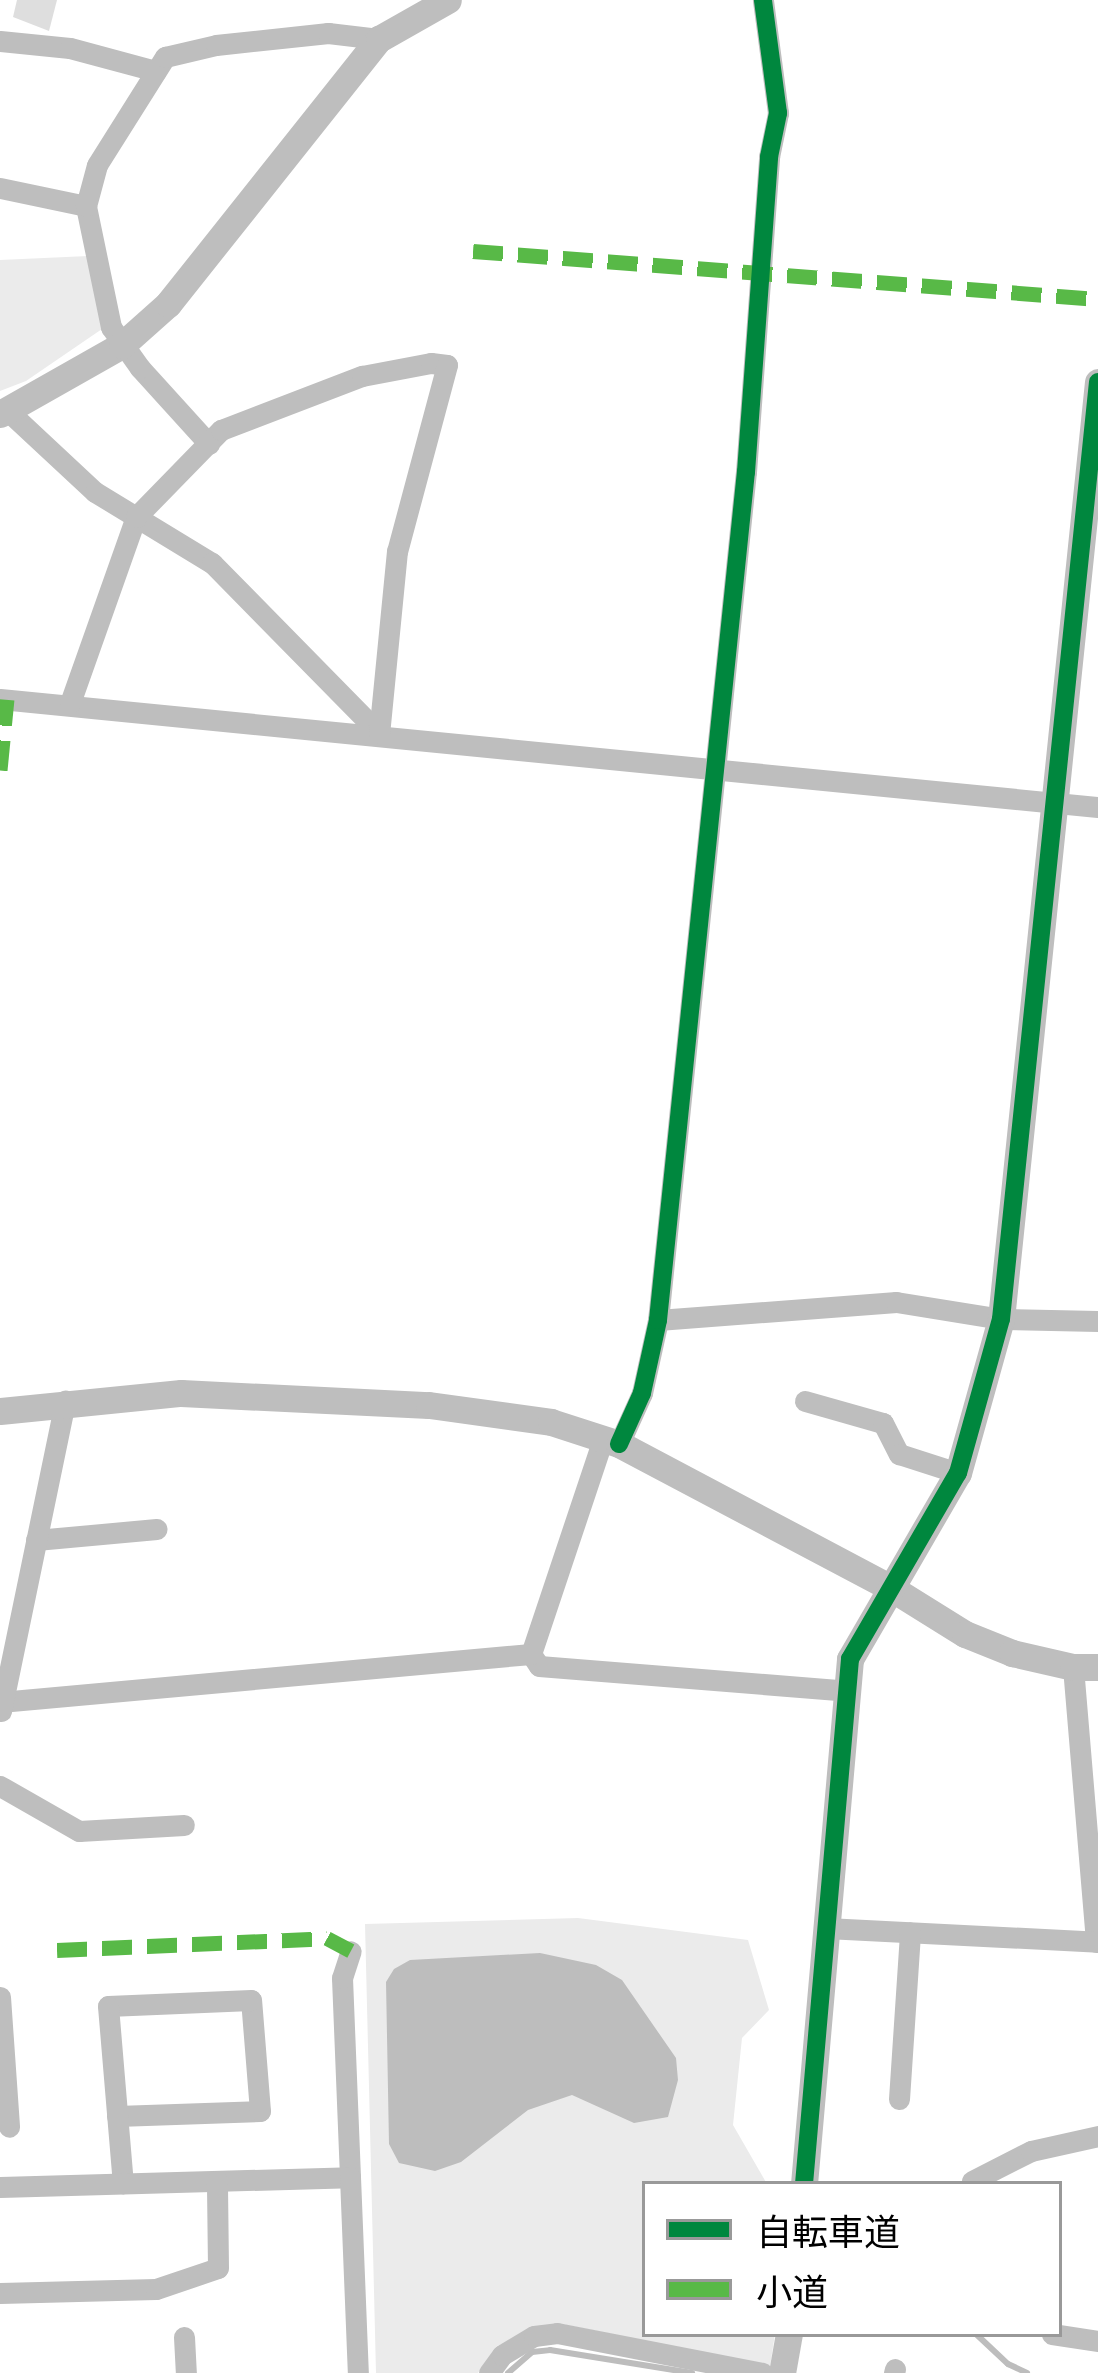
<!DOCTYPE html>
<html>
<head>
<meta charset="utf-8">
<style>
	body { margin:0 }
	#map { position:relative; width:1098px; height:2373px; overflow:hidden; background:#fff; font-family:"Space Grotesk","Noto Sans JP",sans-serif }
	div>[style] { position:absolute }
	[style*='--x'] { left:calc(var(--x)*1px); top:calc(var(--y)*1px); width:calc(var(--w)*1px); rotate:calc(var(--a)*1deg) }
	.green>* { inset:0; background:#ebebeb }
	.water>* { inset:0; background:#bdbdbd }
	.stream>* { height:6px; margin:-3px; padding:0 3px; transform-origin:3px; border-radius:3px; background:#bdbdbd }
	.building>* { inset:0; background:#dedede }
	.minor>* { height:21px; margin:-10.5px; padding:0 10.5px; transform-origin:10.5px; border-radius:10.5px; background:#bebebe }
	.tertiary>* { height:27px; margin:-13.5px; padding:0 13.5px; transform-origin:13.5px; border-radius:13.5px; background:#bebebe }
	.quiet>* { height:15px; margin-top:-7.5px; transform-origin:0; background:repeating-linear-gradient(90deg,#58b947 0 30px,transparent 0 45px) }
	.cycleway>* { height:18px; margin:-9px; padding:0 9px; transform-origin:9px; border-radius:9px; background:#00873e }
	span { translate:-50% -50%; white-space:nowrap; text-align:center; line-height:1.15; -webkit-text-stroke:9px #fff; paint-order:stroke }
	.legend { position:absolute; left:642px; top:2181px; width:420px; height:156px; box-sizing:border-box; background:#fff; border:3px solid #999; margin:0; padding:15px 21px; list-style:none; font-size:36px; color:#000 }
	.legend li { display:flex; align-items:center; gap:24px; height:60px }
	.legend b { width:60px; border:3px solid #999 }
</style>
</head>
<body>
<div id="map">
	<div class="green">
		<i style="clip-path:polygon(88px 256px,102px 329px,26px 381px,0 391px,0 260px)"></i>
		<i style="clip-path:polygon(578px 1918px,748px 1940px,769px 2010px,742px 2038px,733px 2125px,767px 2184px,645px 2184px,645px 2334px,775px 2334px,770px 2366px,562px 2324px,497px 2346px,478px 2373px,376px 2373px,365px 1924px)"></i>
	</div>
	<div class="water">
		<i style="clip-path:polygon(540px 1953px,596px 1965px,622px 1980px,676px 2058px,678px 2080px,668px 2117px,634px 2123px,572px 2095px,528px 2110px,461px 2162px,435px 2171px,399px 2163px,389px 2144px,386px 1982px,394px 1969px,410px 1960px)"></i>
	</div>
	<div class="stream">
		<i style="--x:976;--y:2334;--w:44;--a:43.2"></i>
		<i style="--x:1008;--y:2364;--w:21;--a:25"></i>
		<i style="--x:508;--y:2373;--w:32;--a:-41"></i>
		<i style="--x:532;--y:2352;--w:18;--a:-6"></i>
		<i style="--x:550;--y:2350;--w:144;--a:9.2"></i>
	</div>
	<div class="building">
		<i style="clip-path:polygon(17px 0,57px 0,49px 31px,13px 17px)"></i>
	</div>
	<div class="minor">
		<i style="--x:0;--y:41;--w:70;--a:5.7"></i>
		<i style="--x:70;--y:48;--w:89;--a:15"></i>
		<i style="--x:0;--y:188;--w:88;--a:11.8"></i>
		<i style="--x:8;--y:411;--w:119;--a:43"></i>
		<i style="--x:95;--y:492;--w:137;--a:31.3"></i>
		<i style="--x:212;--y:563;--w:238;--a:45.5"></i>
		<i style="--x:209;--y:444;--w:103;--a:-132.2"></i>
		<i style="--x:140;--y:368;--w:50;--a:-125.3"></i>
		<i style="--x:111;--y:327;--w:124;--a:-101.7"></i>
		<i style="--x:86;--y:206;--w:42;--a:-75"></i>
		<i style="--x:97;--y:165;--w:128;--a:-57.8"></i>
		<i style="--x:165;--y:57;--w:52;--a:-13.2"></i>
		<i style="--x:216;--y:45;--w:113;--a:-6.1"></i>
		<i style="--x:328;--y:33;--w:51;--a:6.7"></i>
		<i style="--x:0;--y:699;--w:1103;--a:5.62"></i>
		<i style="--x:70;--y:703;--w:197;--a:-70.5"></i>
		<i style="--x:136;--y:517;--w:122;--a:-45.7"></i>
		<i style="--x:221;--y:430;--w:151;--a:-21"></i>
		<i style="--x:362;--y:376;--w:70;--a:-10.7"></i>
		<i style="--x:431;--y:363;--w:16;--a:7"></i>
		<i style="--x:447;--y:365;--w:193;--a:105"></i>
		<i style="--x:397;--y:551;--w:183;--a:95.6"></i>
		<i style="--x:658;--y:1320;--w:239;--a:-4.3"></i>
		<i style="--x:896;--y:1302;--w:106;--a:9.2"></i>
		<i style="--x:1001;--y:1319;--w:97;--a:1.2"></i>
		<i style="--x:805;--y:1401;--w:81;--a:15.8"></i>
		<i style="--x:883;--y:1423;--w:35;--a:63"></i>
		<i style="--x:899;--y:1454;--w:62;--a:17.9"></i>
		<i style="--x:619;--y:1444;--w:56;--a:-65.7"></i>
		<i style="--x:642;--y:1393;--w:75;--a:-77.6"></i>
		<i style="--x:658;--y:1320;--w:853;--a:-84.08"></i>
		<i style="--x:746;--y:472;--w:316;--a:-85.8"></i>
		<i style="--x:769;--y:157;--w:45;--a:-78.4"></i>
		<i style="--x:778;--y:113;--w:114;--a:-97.6"></i>
		<i style="--x:36;--y:1540;--w:121;--a:-5.2"></i>
		<i style="--x:531;--y:1654;--w:14;--a:56"></i>
		<i style="--x:539;--y:1666;--w:309;--a:4.6"></i>
		<i style="--x:531;--y:1654;--w:227;--a:-71.5"></i>
		<i style="--x:1073;--y:1667;--w:276;--a:85.2"></i>
		<i style="--x:0;--y:1702;--w:533;--a:-5.17"></i>
		<i style="--x:1;--y:1711;--w:317;--a:-78.3"></i>
		<i style="--x:0;--y:1786;--w:91;--a:29.7"></i>
		<i style="--x:79;--y:1831;--w:105;--a:-3.3"></i>
		<i style="--x:826;--y:1928;--w:272;--a:2.9"></i>
		<i style="--x:0;--y:1997;--w:130;--a:86"></i>
		<i style="--x:899;--y:2099;--w:167;--a:-86.2"></i>
		<i style="--x:117;--y:2116;--w:143;--a:-2"></i>
		<i style="--x:260;--y:2111;--w:111;--a:-94.6"></i>
		<i style="--x:251;--y:2000;--w:143;--a:177.6"></i>
		<i style="--x:108;--y:2006;--w:178;--a:85.2"></i>
		<i style="--x:350;--y:2177;--w:199;--a:-92.3"></i>
		<i style="--x:342;--y:1978;--w:28;--a:-72"></i>
		<i style="--x:972;--y:2181;--w:66;--a:-27"></i>
		<i style="--x:1031;--y:2151;--w:69;--a:-12.6"></i>
		<i style="--x:0;--y:2187;--w:350;--a:-1.6"></i>
		<i style="--x:350;--y:2177;--w:196;--a:87.7"></i>
		<i style="--x:0;--y:2293;--w:156;--a:-1.5"></i>
		<i style="--x:156;--y:2289;--w:65;--a:-18.7"></i>
		<i style="--x:218;--y:2268;--w:87;--a:-90.7"></i>
		<i style="--x:1052;--y:2334;--w:47;--a:8.7"></i>
		<i style="--x:184;--y:2337;--w:36;--a:87"></i>
		<i style="--x:489;--y:2373;--w:22;--a:-54"></i>
		<i style="--x:502;--y:2355;--w:37;--a:-31"></i>
		<i style="--x:534;--y:2336;--w:23;--a:-7"></i>
		<i style="--x:557;--y:2333;--w:209;--a:11"></i>
		<i style="--x:894;--y:2373;--w:4;--a:-76"></i>
	</div>
	<div class="tertiary">
		<i style="--x:0;--y:414;--w:140;--a:-29.5"></i>
		<i style="--x:122;--y:345;--w:62;--a:-41.7"></i>
		<i style="--x:168;--y:304;--w:339;--a:-51.5"></i>
		<i style="--x:379;--y:39;--w:79;--a:-29.5"></i>
		<i style="--x:0;--y:1411;--w:182;--a:-5.7"></i>
		<i style="--x:181;--y:1393;--w:248;--a:2.8"></i>
		<i style="--x:429;--y:1405;--w:123;--a:7.9"></i>
		<i style="--x:551;--y:1422;--w:71;--a:17.9"></i>
		<i style="--x:619;--y:1444;--w:308;--a:27.9"></i>
		<i style="--x:891;--y:1588;--w:87;--a:31.9"></i>
		<i style="--x:965;--y:1634;--w:51;--a:22"></i>
		<i style="--x:1012;--y:1653;--w:63;--a:12.9"></i>
		<i style="--x:1073;--y:1667;--w:25;--a:0"></i>
		<i style="--x:804;--y:2184;--w:527;--a:-84.99"></i>
		<i style="--x:850;--y:1659;--w:215;--a:-59.9"></i>
		<i style="--x:958;--y:1473;--w:160;--a:-74.4"></i>
		<i style="--x:1001;--y:1319;--w:942;--a:-84.09"></i>
		<i style="--x:782;--y:2373;--w:40;--a:-80"></i>
	</div>
	<div class="quiet">
		<i style="--x:473;--y:251;--w:627;--a:4.39"></i>
		<i style="--x:0;--y:770;--w:71;--a:-84.4"></i>
		<i style="--x:57;--y:1950;--w:270;--a:-2.5"></i>
		<i style="--x:327;--y:1938;--w:27;--a:28"></i>
	</div>
	<div class="cycleway">
		<i style="--x:619;--y:1444;--w:56;--a:-65.7"></i>
		<i style="--x:642;--y:1393;--w:75;--a:-77.6"></i>
		<i style="--x:658;--y:1320;--w:853;--a:-84.08"></i>
		<i style="--x:746;--y:472;--w:316;--a:-85.8"></i>
		<i style="--x:769;--y:157;--w:45;--a:-78.4"></i>
		<i style="--x:778;--y:113;--w:114;--a:-97.6"></i>
		<i style="--x:804;--y:2184;--w:527;--a:-84.99"></i>
		<i style="--x:850;--y:1659;--w:215;--a:-59.9"></i>
		<i style="--x:958;--y:1473;--w:160;--a:-74.4"></i>
		<i style="--x:1001;--y:1319;--w:942;--a:-84.09"></i>
	</div>
	<ul class="legend">
	<li><b style="height:15px;background:#00873e"></b>自転車道</li>
	<li><b style="height:15px;background:#58b947"></b>小道</li>
	</ul>
</div>
</body>
</html>
